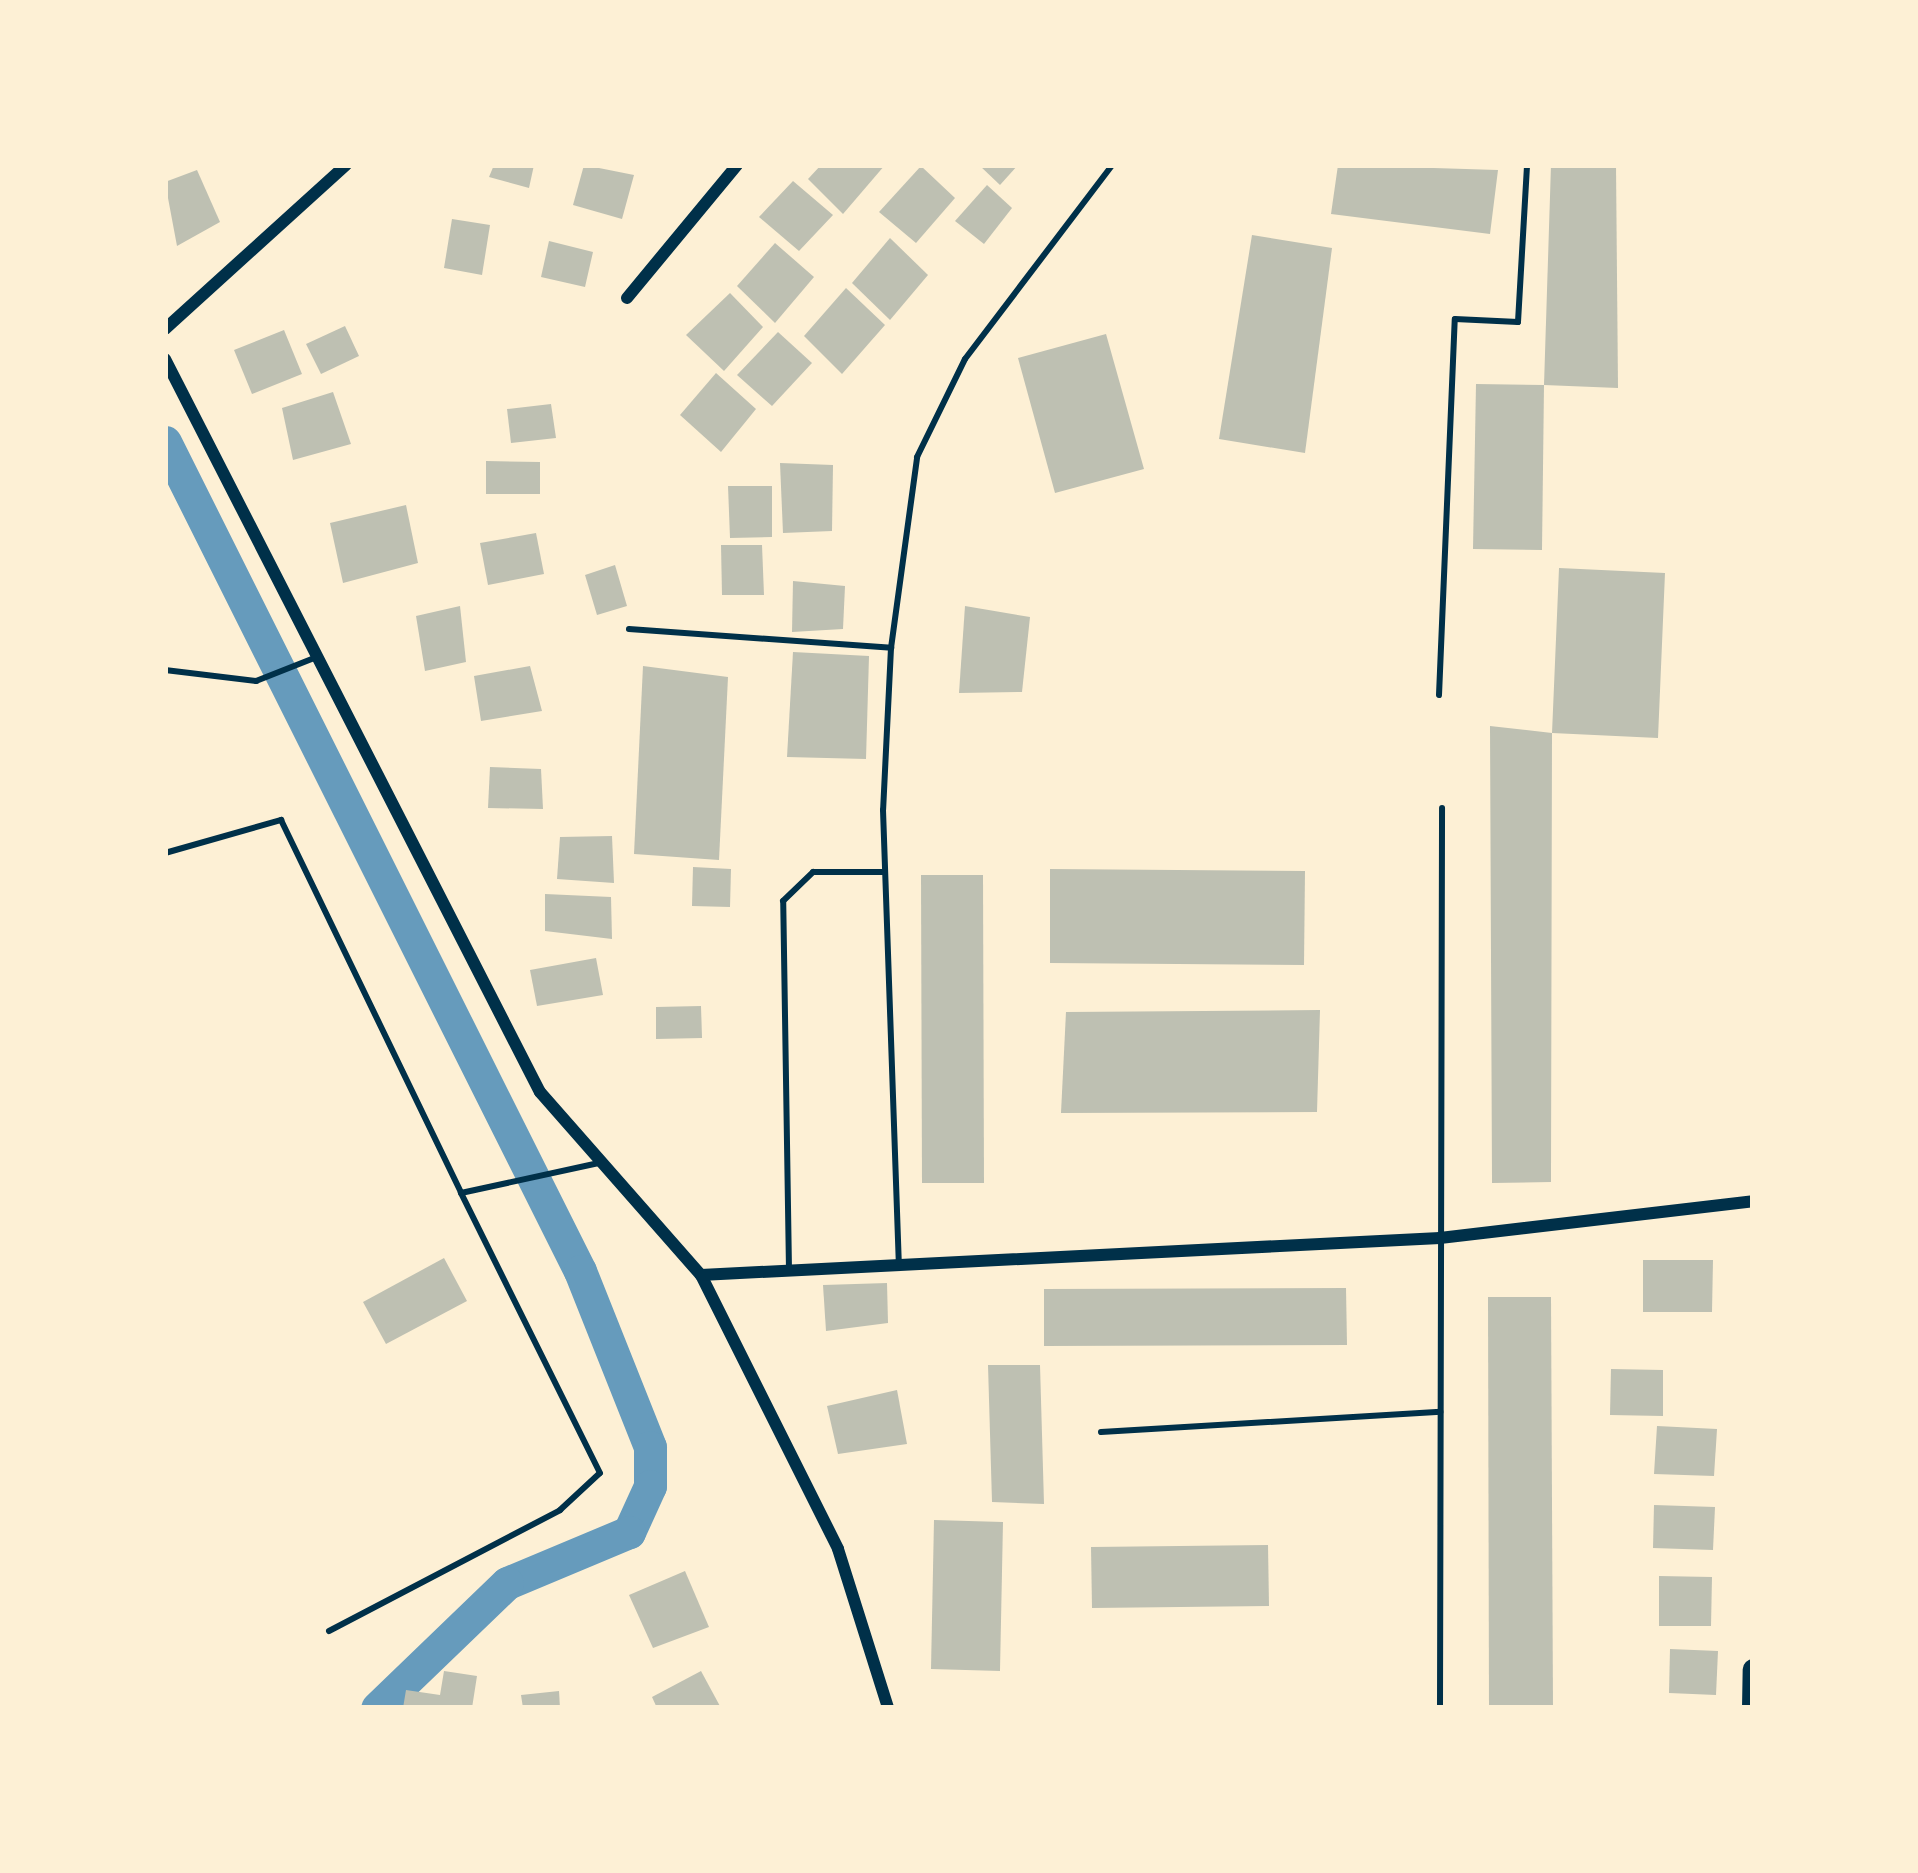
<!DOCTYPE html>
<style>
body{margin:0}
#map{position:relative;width:1918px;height:1873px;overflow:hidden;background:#fdf0d5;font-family:Raleway,sans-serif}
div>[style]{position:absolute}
.canal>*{height:33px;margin:-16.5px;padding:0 16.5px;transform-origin:16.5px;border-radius:16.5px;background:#669bbc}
.building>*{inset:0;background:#bec0b2}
.service>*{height:6px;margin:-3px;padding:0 3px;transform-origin:3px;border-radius:3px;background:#003049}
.minor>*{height:12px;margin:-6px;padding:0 6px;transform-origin:6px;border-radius:6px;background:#003049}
.primary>*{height:21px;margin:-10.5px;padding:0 10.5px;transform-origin:10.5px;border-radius:10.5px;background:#003049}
span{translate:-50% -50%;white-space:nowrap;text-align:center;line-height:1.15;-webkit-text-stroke:9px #fdf0d5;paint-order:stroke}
.frame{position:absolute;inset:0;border:168px solid #fdf0d5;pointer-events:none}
</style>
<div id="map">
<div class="canal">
<i style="left:165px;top:442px;width:927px;rotate:63.41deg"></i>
<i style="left:580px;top:1271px;width:189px;rotate:68.3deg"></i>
<i style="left:650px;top:1447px;width:39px;rotate:90deg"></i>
<i style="left:650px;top:1486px;width:51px;rotate:114.5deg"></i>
<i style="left:629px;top:1532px;width:132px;rotate:157.3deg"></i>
<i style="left:507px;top:1583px;width:180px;rotate:136.1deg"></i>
</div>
<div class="building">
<i style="clip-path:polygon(494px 165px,534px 165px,529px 188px,489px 177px)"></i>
<i style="clip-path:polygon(584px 165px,634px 175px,622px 219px,573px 205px)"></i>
<i style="clip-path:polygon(821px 165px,885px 165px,843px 214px,808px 179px)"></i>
<i style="clip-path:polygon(979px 165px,1018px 165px,1000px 185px)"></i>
<i style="clip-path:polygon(1338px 165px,1498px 170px,1490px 234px,1331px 214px)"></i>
<i style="clip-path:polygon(1551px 165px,1616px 165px,1618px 388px,1544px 385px)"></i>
<i style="clip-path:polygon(921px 166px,955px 198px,916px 243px,879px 212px)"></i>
<i style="clip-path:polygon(197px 170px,220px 222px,177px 246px,165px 182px)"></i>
<i style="clip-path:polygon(793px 181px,833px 215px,799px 251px,759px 217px)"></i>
<i style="clip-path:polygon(987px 185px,1012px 208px,984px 244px,955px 221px)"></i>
<i style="clip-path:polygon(452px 219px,490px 225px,482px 275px,444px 268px)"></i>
<i style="clip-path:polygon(1252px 235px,1332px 248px,1305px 453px,1219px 439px)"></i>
<i style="clip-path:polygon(890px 238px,928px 275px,890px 320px,852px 283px)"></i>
<i style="clip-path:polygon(549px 241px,593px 252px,585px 287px,541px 277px)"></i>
<i style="clip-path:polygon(775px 243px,814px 277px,775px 323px,737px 286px)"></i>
<i style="clip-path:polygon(846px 288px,885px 325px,842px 374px,804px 336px)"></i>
<i style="clip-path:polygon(730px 293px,763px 327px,724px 371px,686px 335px)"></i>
<i style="clip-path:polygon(345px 326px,359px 356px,321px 374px,306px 344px)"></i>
<i style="clip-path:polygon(284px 330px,302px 374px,252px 394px,234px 350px)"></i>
<i style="clip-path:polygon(778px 332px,812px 363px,772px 406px,737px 375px)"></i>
<i style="clip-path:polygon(1106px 334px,1144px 469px,1055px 493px,1018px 358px)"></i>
<i style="clip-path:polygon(716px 373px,756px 409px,721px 452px,680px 415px)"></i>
<i style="clip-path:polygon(1476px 384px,1544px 385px,1542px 550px,1473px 549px)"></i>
<i style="clip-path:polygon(333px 392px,351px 444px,293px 460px,282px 408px)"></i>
<i style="clip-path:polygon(551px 404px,556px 438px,511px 443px,507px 409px)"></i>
<i style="clip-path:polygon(486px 461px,540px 462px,540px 494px,486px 494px)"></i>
<i style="clip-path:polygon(780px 463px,833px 465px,832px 531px,783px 533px)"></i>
<i style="clip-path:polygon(728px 486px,772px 486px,772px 537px,730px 538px)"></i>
<i style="clip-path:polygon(406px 505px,418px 563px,343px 583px,330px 523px)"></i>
<i style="clip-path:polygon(536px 533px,544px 574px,488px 585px,480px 543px)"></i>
<i style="clip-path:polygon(721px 545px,762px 545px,764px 595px,722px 595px)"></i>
<i style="clip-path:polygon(615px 565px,627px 606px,597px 615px,585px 575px)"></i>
<i style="clip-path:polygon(1559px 568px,1665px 573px,1658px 738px,1552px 733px,1551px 1182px,1492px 1183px,1490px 726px,1552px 733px)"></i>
<i style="clip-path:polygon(793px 581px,845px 586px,843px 629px,792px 632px)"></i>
<i style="clip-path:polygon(460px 606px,466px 662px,425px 671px,416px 616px)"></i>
<i style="clip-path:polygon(965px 606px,1030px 617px,1022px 692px,959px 693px)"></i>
<i style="clip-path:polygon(793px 652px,869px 656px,866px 759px,787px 757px)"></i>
<i style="clip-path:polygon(530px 666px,542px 711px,481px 721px,474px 676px)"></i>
<i style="clip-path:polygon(643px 666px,728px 677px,719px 860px,634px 854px)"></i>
<i style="clip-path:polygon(490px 767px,541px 769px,543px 809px,488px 808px)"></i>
<i style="clip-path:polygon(612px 836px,614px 883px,557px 879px,560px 837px)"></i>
<i style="clip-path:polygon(693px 867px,731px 869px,730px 907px,692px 906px)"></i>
<i style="clip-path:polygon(1050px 869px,1305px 871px,1304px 965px,1050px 963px)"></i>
<i style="clip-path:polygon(921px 875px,983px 875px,984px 1183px,922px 1183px)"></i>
<i style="clip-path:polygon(545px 894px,611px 897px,612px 939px,545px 931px)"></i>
<i style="clip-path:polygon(596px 958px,603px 995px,537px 1006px,530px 970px)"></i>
<i style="clip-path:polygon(701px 1006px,702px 1038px,656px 1039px,656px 1007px)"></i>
<i style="clip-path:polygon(1320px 1010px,1317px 1112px,1061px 1113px,1066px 1012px)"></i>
<i style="clip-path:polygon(444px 1258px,467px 1301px,386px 1344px,363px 1302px)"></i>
<i style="clip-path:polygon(1643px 1260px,1713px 1260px,1712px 1312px,1643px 1312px)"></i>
<i style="clip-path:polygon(887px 1283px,888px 1323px,826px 1331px,823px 1285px)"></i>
<i style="clip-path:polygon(1346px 1288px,1347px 1345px,1044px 1346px,1044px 1289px)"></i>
<i style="clip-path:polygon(1488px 1297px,1551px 1297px,1553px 1708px,1489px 1708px)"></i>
<i style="clip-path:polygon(988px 1365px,1040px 1365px,1044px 1504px,992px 1502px)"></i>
<i style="clip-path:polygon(1611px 1369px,1663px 1370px,1663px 1416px,1610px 1415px)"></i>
<i style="clip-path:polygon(897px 1390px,907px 1444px,838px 1454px,827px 1406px)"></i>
<i style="clip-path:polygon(1657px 1426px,1717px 1429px,1714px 1476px,1654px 1474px)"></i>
<i style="clip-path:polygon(1654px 1505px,1715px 1507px,1713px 1550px,1653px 1548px)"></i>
<i style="clip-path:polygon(934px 1520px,1003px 1522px,1000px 1671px,931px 1669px)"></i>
<i style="clip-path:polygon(1268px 1545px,1269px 1606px,1092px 1608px,1091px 1547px)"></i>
<i style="clip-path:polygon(685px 1571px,709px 1627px,653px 1648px,629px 1595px)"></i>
<i style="clip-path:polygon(1659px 1576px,1712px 1577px,1711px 1626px,1659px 1626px)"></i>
<i style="clip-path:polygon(1670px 1649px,1718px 1651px,1716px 1695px,1669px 1693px)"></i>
<i style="clip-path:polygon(444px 1671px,477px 1676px,472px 1708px,403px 1708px,406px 1690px,440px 1695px)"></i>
<i style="clip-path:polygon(701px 1671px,721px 1708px,657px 1708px,652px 1697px)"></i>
<i style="clip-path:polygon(559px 1691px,560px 1708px,523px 1708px,521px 1695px)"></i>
</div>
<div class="service">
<i style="left:629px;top:629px;width:263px;rotate:4.1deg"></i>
<i style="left:891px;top:648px;width:193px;rotate:-82.2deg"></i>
<i style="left:917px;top:457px;width:109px;rotate:-63.9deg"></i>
<i style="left:965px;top:359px;width:243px;rotate:-52.8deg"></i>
<i style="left:891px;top:648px;width:162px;rotate:92.8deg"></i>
<i style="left:883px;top:810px;width:452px;rotate:88deg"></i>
<i style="left:165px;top:670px;width:92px;rotate:6.9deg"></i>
<i style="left:256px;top:681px;width:66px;rotate:-21.5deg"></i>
<i style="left:1439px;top:695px;width:376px;rotate:-87.6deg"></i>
<i style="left:1455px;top:319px;width:63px;rotate:2.7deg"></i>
<i style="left:1518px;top:322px;width:157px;rotate:-86.7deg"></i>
<i style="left:165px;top:853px;width:121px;rotate:-15.9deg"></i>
<i style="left:281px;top:820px;width:414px;rotate:64.2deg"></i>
<i style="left:461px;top:1193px;width:141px;rotate:-12.3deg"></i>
<i style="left:789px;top:1270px;width:369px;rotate:-90.9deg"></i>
<i style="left:783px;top:901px;width:42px;rotate:-44deg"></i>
<i style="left:813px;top:872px;width:72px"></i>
<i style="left:1101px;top:1432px;width:340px;rotate:-3.4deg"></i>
<i style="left:329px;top:1631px;width:261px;rotate:-27.6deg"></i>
<i style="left:560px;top:1510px;width:54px;rotate:-42.8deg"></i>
<i style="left:600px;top:1473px;width:313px;rotate:-116.4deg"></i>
<i style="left:1440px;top:1708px;width:900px;rotate:-89.87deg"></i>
</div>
<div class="minor">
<i style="left:627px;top:298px;width:173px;rotate:-50.4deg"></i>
<i style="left:165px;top:329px;width:244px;rotate:-42.2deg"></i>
<i style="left:165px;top:359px;width:823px;rotate:62.91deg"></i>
<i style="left:540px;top:1092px;width:244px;rotate:48.7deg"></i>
<i style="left:701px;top:1275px;width:306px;rotate:63.4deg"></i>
<i style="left:838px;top:1549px;width:167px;rotate:72.5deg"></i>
<i style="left:701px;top:1275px;width:740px;rotate:-2.87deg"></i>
<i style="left:1440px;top:1238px;width:315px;rotate:-6.7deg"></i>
</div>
<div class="primary">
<i style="left:1752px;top:1708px;width:39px;rotate:-89deg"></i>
</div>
<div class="frame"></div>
</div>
